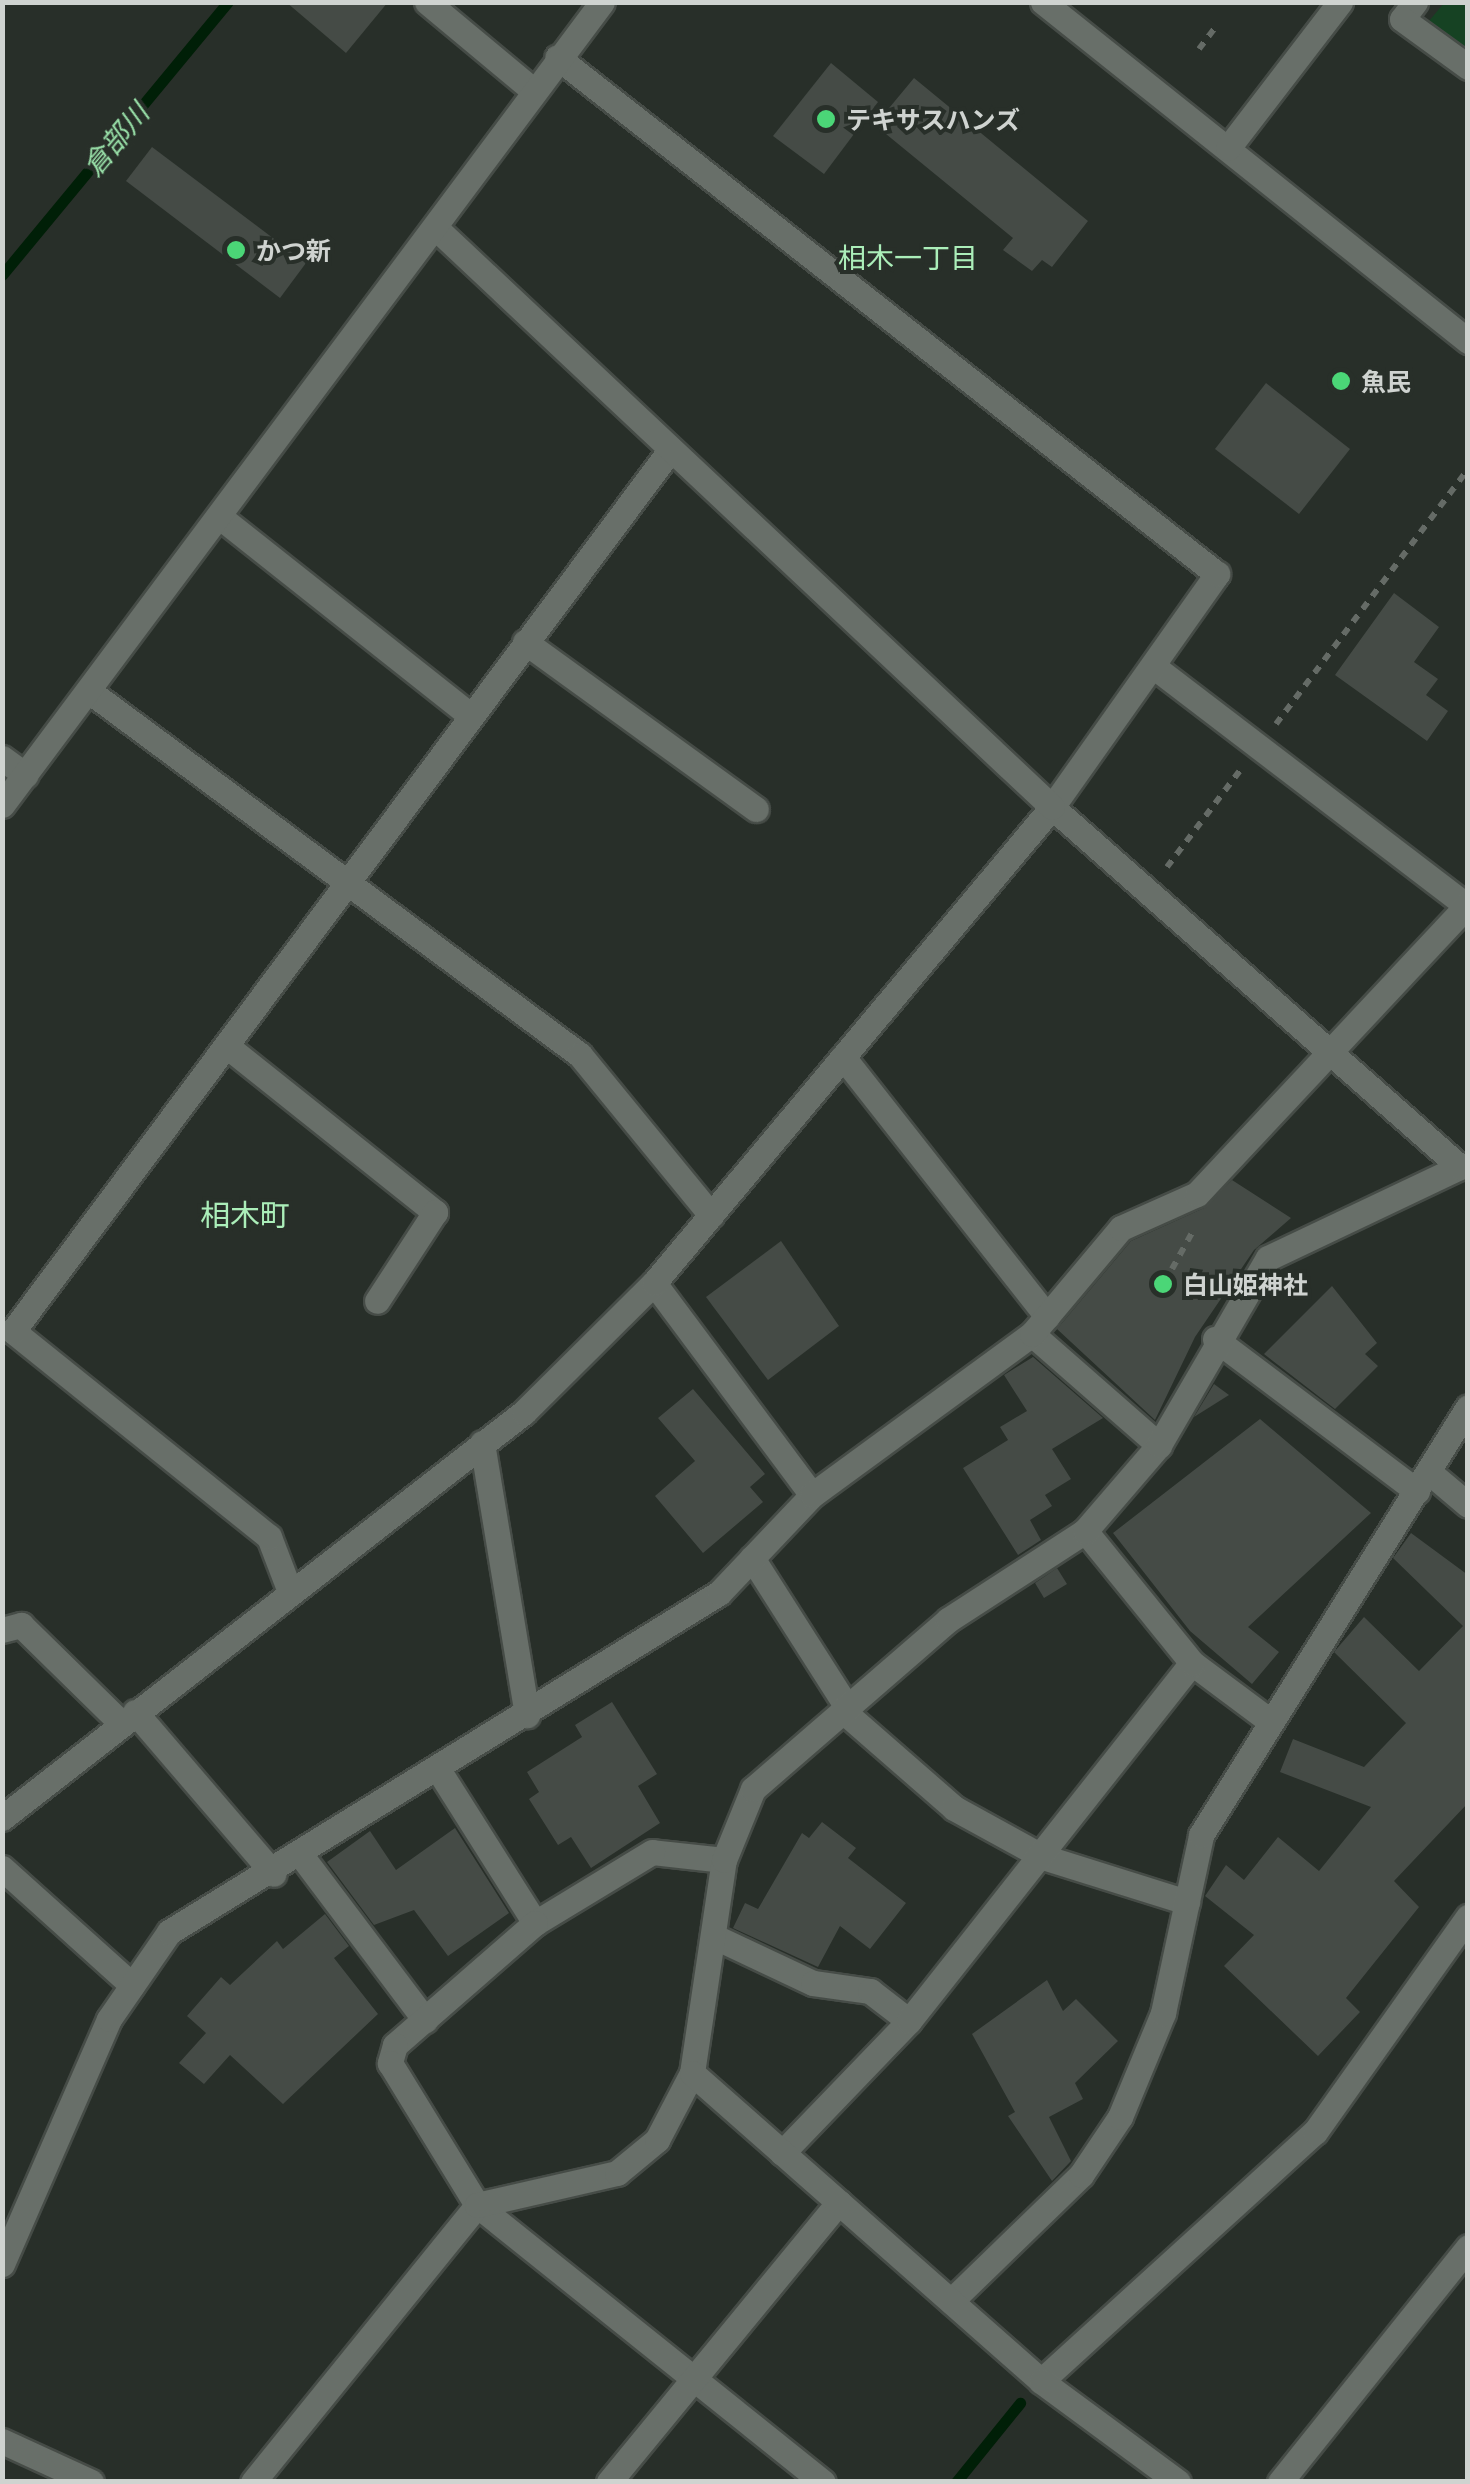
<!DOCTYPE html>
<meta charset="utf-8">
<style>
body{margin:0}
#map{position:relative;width:1470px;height:2484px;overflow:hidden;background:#282f29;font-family:Lato,"Noto Sans JP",sans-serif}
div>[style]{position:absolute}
.green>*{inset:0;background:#164223}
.stream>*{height:11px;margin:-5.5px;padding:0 5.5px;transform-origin:5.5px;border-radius:5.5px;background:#001f07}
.building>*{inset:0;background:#454b46}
.path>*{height:6px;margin-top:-3px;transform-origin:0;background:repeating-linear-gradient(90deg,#656b66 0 8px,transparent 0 16px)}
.roads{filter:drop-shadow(2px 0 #464c47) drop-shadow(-2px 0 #464c47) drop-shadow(0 2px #464c47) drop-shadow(0 -2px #464c47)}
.minor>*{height:25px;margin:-12.5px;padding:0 12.5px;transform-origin:12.5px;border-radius:12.5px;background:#686f69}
.tertiary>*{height:25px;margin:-12.5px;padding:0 12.5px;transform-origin:12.5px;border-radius:12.5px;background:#686f69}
.dots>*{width:28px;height:28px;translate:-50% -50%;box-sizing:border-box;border:5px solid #282f29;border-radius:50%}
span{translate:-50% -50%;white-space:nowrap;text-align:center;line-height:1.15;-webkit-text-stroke:8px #282f29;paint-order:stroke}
.poi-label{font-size:25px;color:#cfd3d0;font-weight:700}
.left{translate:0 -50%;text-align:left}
.water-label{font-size:28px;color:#99e1a9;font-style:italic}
.neighbourhood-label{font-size:28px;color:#abeeb9}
.quarter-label{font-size:30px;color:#abeeb9}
.frame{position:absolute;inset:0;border:5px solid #cfd3d0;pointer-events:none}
</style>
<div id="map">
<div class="green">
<i style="clip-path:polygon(1444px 3px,1467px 3px,1467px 50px,1429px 21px)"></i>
</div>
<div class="stream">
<i style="left:2px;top:275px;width:354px;rotate:-50.4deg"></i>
<i style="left:956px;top:2482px;width:102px;rotate:-51deg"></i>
</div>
<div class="building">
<i style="clip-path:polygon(286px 2px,388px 2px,346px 53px)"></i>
<i style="clip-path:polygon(831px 63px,878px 102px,824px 174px,773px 136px)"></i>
<i style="clip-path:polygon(914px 78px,1088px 221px,1052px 267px,1042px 260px,1032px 271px,1003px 250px,1013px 238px,875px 125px)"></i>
<i style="clip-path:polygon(152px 147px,306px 263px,280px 298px,126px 181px)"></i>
<i style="clip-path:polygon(1266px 383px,1350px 449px,1299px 514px,1215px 449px)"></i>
<i style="clip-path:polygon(1394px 593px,1439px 627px,1414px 662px,1438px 679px,1426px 695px,1448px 711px,1427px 741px,1335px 675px)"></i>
<i style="clip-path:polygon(1232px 1180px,1291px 1218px,1254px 1250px,1195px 1337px,1155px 1420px,1057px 1329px,1131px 1241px,1204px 1208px)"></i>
<i style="clip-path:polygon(781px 1241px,839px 1326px,768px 1380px,706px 1297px)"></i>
<i style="clip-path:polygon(1332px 1286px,1377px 1343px,1365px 1354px,1378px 1366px,1335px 1409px,1264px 1354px)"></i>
<i style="clip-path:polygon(1033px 1357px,1103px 1418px,1052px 1449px,1071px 1479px,1045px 1495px,1052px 1506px,1030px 1520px,1041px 1540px,1018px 1555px,963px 1468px,1008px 1440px,1000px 1427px,1027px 1411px,1004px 1375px)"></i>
<i style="clip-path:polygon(1214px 1384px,1229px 1395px,1194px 1417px)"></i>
<i style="clip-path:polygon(693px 1389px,765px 1474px,750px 1487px,763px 1502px,703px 1553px,655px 1496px,695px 1461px,658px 1418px)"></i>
<i style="clip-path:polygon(1260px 1419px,1371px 1513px,1248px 1627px,1279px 1652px,1252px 1684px,1190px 1631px,1113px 1533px)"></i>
<i style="clip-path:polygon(1411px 1533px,1468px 1575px,1468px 1803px,1394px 1881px,1419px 1907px,1346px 1998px,1360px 2012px,1318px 2056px,1224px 1966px,1254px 1935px,1205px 1896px,1226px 1865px,1244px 1880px,1278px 1837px,1319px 1871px,1371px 1807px,1280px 1772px,1293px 1739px,1364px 1767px,1406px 1723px,1334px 1652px,1364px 1617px,1419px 1671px,1463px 1626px,1393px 1558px)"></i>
<i style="clip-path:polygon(1057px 1568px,1067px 1584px,1044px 1598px,1035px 1583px)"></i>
<i style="clip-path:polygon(612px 1702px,657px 1774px,638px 1786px,660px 1823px,591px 1868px,571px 1837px,558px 1845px,529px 1799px,539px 1792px,527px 1772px,582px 1737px,575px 1725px)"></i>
<i style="clip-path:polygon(822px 1822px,856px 1848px,848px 1858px,906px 1903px,870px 1949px,840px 1926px,818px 1967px,733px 1928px,745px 1903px,758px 1909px,802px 1833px,809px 1838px)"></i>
<i style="clip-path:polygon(455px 1828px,509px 1913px,448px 1956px,414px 1910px,374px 1925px,327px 1862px,370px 1831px,396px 1870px)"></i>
<i style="clip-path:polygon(325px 1914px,349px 1946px,334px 1958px,378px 2014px,283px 2104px,230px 2055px,204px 2084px,179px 2063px,206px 2033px,187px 2016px,221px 1977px,230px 1985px,277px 1941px,283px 1949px)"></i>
<i style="clip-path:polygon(1047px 1980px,1063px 2011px,1076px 1999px,1118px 2041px,1075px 2083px,1083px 2099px,1049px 2117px,1071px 2161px,1052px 2181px,1008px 2116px,1015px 2112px,972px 2034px)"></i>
</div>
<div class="path">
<i style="left:1199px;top:49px;width:31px;rotate:-53deg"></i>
<i style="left:1276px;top:724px;width:319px;rotate:-53deg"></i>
<i style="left:1167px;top:867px;width:123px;rotate:-52.9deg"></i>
<i style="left:1172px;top:1269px;width:43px;rotate:-61.1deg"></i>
</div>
<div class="roads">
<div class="minor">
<i style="left:427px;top:2px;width:139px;rotate:39.8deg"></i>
<i style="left:1415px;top:2px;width:21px;rotate:127deg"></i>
<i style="left:1402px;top:19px;width:82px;rotate:36deg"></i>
<i style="left:220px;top:517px;width:319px;rotate:38.4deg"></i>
<i style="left:525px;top:642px;width:285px;rotate:35.9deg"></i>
<i style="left:1153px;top:666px;width:394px;rotate:37.4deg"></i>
<i style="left:89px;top:691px;width:611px;rotate:36.55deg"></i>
<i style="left:580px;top:1055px;width:207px;rotate:50.7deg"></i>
<i style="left:2px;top:758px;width:29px;rotate:36deg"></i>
<i style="left:228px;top:1047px;width:265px;rotate:38.6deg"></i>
<i style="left:435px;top:1212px;width:106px;rotate:123.1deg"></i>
<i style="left:843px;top:1057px;width:330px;rotate:51.8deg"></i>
<i style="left:654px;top:1283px;width:264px;rotate:53.3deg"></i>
<i style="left:1032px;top:1334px;width:169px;rotate:41.2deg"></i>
<i style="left:1215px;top:1339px;width:253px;rotate:37deg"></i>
<i style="left:482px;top:1443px;width:276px;rotate:80.6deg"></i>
<i style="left:1429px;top:1472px;width:51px;rotate:40.2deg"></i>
<i style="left:752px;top:1558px;width:177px;rotate:57.5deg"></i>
<i style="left:289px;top:1589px;width:56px;rotate:-111deg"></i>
<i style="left:269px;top:1537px;width:329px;rotate:-141.2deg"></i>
<i style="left:13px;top:1331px;width:1100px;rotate:-53.28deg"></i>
<i style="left:2px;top:1630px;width:20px;rotate:-15deg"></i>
<i style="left:21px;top:1625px;width:140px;rotate:44.4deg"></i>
<i style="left:1192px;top:1663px;width:94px;rotate:36.7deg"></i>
<i style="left:843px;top:1711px;width:147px;rotate:41.1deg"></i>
<i style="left:954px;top:1808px;width:102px;rotate:28.8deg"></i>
<i style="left:1043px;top:1857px;width:151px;rotate:17.4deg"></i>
<i style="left:135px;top:1712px;width:213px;rotate:49.4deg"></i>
<i style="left:439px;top:1771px;width:180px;rotate:57.7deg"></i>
<i style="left:2px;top:1818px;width:661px;rotate:-37.87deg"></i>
<i style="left:524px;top:1412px;width:183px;rotate:-44.8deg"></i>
<i style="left:654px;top:1283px;width:620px;rotate:-50.1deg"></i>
<i style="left:1052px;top:807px;width:286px;rotate:-54.7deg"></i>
<i style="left:1217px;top:574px;width:838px;rotate:-141.93deg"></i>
<i style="left:303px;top:1858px;width:203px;rotate:53deg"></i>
<i style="left:724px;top:1860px;width:72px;rotate:-173.7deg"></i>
<i style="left:652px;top:1852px;width:137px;rotate:148.7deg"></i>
<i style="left:535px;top:1923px;width:186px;rotate:138.9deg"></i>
<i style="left:395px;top:2045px;width:19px;rotate:106deg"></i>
<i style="left:390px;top:2063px;width:167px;rotate:58.5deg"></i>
<i style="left:477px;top:2205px;width:443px;rotate:38.7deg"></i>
<i style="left:2px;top:1868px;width:175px;rotate:42deg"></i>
<i style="left:713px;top:1936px;width:110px;rotate:25.2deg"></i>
<i style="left:813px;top:1983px;width:58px;rotate:8deg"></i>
<i style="left:870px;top:1991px;width:49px;rotate:37.6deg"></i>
<i style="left:782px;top:2153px;width:183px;rotate:-46.1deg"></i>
<i style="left:909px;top:2021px;width:456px;rotate:-51.7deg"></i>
<i style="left:1192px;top:1663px;width:170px;rotate:-129deg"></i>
<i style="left:2px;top:2264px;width:267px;rotate:-66.4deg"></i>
<i style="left:109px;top:2019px;width:106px;rotate:-55.4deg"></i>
<i style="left:169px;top:1932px;width:646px;rotate:-31.65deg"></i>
<i style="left:719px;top:1593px;width:135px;rotate:-46.5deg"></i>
<i style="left:812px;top:1495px;width:273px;rotate:-36.2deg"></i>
<i style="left:1032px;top:1334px;width:138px;rotate:-50deg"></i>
<i style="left:1121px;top:1228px;width:83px;rotate:-24.1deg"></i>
<i style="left:1197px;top:1194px;width:397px;rotate:-46.9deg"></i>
<i style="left:951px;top:2301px;width:181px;rotate:-44.1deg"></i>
<i style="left:1081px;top:2175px;width:70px;rotate:-56.1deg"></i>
<i style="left:1120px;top:2117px;width:113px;rotate:-67.5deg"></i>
<i style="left:1163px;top:2013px;width:182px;rotate:-77.9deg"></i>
<i style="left:1201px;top:1835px;width:504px;rotate:-58.04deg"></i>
<i style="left:1041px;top:2381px;width:370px;rotate:-42.3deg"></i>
<i style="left:1315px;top:2132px;width:264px;rotate:-54.6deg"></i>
<i style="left:253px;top:2482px;width:356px;rotate:-51deg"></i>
<i style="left:477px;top:2205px;width:144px;rotate:-12.9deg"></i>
<i style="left:617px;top:2173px;width:52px;rotate:-39.5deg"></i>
<i style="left:657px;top:2140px;width:76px;rotate:-62.4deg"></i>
<i style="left:692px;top:2073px;width:215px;rotate:-81.5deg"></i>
<i style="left:724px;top:1860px;width:77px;rotate:-67.8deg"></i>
<i style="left:753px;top:1789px;width:258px;rotate:-40.9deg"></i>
<i style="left:948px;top:1620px;width:163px;rotate:-33deg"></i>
<i style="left:1085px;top:1531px;width:113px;rotate:-49.3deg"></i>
<i style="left:1159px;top:1445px;width:216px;rotate:-59.8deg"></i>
<i style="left:1268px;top:1258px;width:212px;rotate:-25.4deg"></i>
<i style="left:1460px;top:1167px;width:544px;rotate:-138.58deg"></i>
<i style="left:1052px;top:807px;width:844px;rotate:-136.78deg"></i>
<i style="left:609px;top:2482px;width:362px;rotate:-50.6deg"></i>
</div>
<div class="tertiary">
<i style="left:1043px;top:2px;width:544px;rotate:38.58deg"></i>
<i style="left:1228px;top:148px;width:184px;rotate:-52.5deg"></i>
<i style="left:2px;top:805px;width:1002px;rotate:-53.23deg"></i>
<i style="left:692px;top:2073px;width:465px;rotate:41.4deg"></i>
<i style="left:1041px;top:2381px;width:170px;rotate:36.4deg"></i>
<i style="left:2px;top:2441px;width:98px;rotate:24.7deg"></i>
<i style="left:1280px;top:2482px;width:301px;rotate:-51.3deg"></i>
</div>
</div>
<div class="dots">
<i style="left:826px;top:119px;background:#4bd677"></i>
<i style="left:236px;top:250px;background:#4bd677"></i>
<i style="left:1341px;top:381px;background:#4bd677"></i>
<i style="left:1163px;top:1284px;background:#4bd677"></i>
</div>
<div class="poi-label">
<span class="left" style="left:846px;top:119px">テキサスハンズ</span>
<span class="left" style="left:256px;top:250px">かつ新</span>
<span class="left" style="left:1361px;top:381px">魚民</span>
<span class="left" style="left:1183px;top:1284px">白山姫神社</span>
</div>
<div class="water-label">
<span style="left:115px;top:139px;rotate:-50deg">倉部川</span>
</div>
<div class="neighbourhood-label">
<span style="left:908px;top:257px">相木一丁目</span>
</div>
<div class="quarter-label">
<span style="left:245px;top:1214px">相木町</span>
</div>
<div class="frame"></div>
</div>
